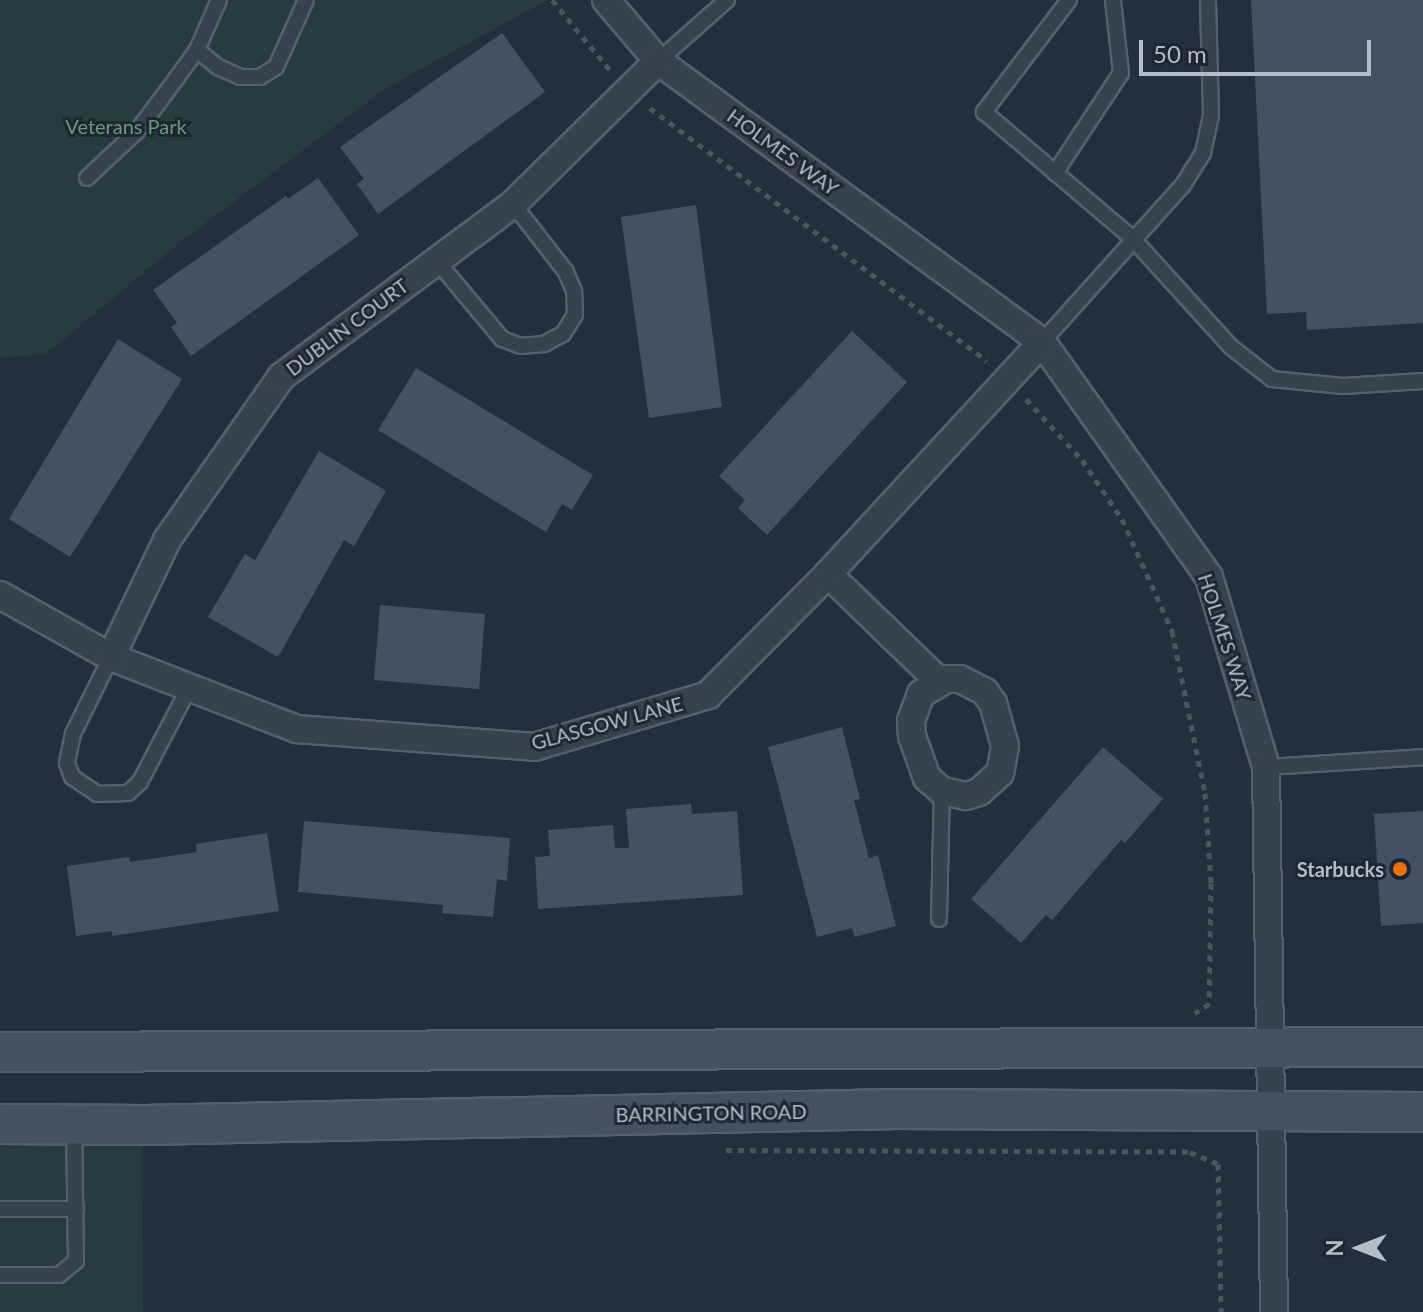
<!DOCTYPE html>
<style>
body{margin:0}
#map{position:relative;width:1423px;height:1312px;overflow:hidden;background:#242f3e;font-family:Lato,sans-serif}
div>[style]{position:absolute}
.green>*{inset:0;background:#263c3f}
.building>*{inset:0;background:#455162}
.path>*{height:5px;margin-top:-2.5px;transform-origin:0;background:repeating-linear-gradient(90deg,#44595c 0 6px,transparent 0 12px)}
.roads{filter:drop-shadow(2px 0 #565f6c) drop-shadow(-2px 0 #565f6c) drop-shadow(0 2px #565f6c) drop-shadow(0 -2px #565f6c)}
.lane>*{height:14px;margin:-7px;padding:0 7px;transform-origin:7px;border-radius:7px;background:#38414e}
.street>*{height:26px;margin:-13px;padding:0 13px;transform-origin:13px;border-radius:13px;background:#38414e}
.secondary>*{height:38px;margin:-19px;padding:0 19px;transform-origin:19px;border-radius:19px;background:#465061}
.dots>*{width:22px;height:22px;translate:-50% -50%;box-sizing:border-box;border:4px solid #1d2633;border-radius:50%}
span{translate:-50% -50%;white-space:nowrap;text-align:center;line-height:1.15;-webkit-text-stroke:6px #1d2633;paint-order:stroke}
.park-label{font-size:20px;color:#6b9a76}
.street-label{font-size:20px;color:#b4bcc9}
.poi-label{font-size:20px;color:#b4bcc9;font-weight:700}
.right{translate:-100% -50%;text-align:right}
.north{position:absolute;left:1319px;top:1208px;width:80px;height:80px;-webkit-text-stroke:6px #1d2633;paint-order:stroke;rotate:270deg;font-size:22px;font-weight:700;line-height:32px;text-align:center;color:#b4bcc9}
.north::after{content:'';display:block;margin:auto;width:28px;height:36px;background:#b4bcc9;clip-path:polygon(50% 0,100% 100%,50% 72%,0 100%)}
.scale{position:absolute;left:1139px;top:40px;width:232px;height:36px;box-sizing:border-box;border:4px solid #b4bcc9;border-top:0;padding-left:10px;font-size:24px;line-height:28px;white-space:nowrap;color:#b4bcc9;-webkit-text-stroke:6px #1d2633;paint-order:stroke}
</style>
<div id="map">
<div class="green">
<i style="clip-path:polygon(0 0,547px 0,385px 89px,178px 244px,46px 354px,0 358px)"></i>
<i style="clip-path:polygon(0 1131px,142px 1131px,143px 1312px,0 1312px)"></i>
</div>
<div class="building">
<i style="clip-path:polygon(1251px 0,1423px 0,1423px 323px,1307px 330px,1306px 312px,1267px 314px)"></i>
<i style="clip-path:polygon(502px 33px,545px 92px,378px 214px,357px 184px,364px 179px,340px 147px)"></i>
<i style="clip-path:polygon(318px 178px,359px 235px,191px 356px,171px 327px,177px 323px,153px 290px,286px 196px,288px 199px)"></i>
<i style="clip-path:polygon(696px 205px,722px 407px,649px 418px,621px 217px)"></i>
<i style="clip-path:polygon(852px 331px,907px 382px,767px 535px,738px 508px,745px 500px,719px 476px)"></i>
<i style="clip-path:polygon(118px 339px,182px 379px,70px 557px,9px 519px)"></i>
<i style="clip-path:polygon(416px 368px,593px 475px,572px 510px,562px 504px,546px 532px,378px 430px)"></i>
<i style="clip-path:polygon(319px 451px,386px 491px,354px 546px,344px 540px,278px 657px,208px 617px,245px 554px,255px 560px)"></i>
<i style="clip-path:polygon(380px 605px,485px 614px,479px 689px,374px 680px)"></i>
<i style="clip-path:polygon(842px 727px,860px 799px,854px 800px,869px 858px,878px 855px,896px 926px,855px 937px,852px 928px,817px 937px,768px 747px)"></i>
<i style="clip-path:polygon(1103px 747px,1163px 799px,1125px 843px,1121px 840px,1052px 920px,1046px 915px,1021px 943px,971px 899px)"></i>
<i style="clip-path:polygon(691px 804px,692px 814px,737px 811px,743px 895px,538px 909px,535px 857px,550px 856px,548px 830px,613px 825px,615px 848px,629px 848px,626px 809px)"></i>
<i style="clip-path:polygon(1423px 811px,1423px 923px,1381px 926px,1374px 814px)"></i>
<i style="clip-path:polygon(304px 821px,510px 838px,507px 881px,497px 879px,493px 917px,442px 913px,443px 905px,298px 892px)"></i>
<i style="clip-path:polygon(267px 833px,279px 911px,112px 936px,112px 931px,76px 936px,67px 866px,129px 857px,130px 862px,197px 852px,196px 844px)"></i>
</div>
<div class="path">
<i style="left:552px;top:0;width:92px;rotate:50.3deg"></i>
<i style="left:650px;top:108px;width:421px;rotate:36.9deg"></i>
<i style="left:1026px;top:399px;width:83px;rotate:47.4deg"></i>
<i style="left:1082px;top:460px;width:71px;rotate:55.9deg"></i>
<i style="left:1122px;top:519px;width:123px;rotate:65.9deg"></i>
<i style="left:1172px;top:631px;width:165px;rotate:78.5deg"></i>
<i style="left:1205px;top:793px;width:90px;rotate:86.2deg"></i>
<i style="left:1211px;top:883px;width:121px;rotate:90.9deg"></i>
<i style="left:1209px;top:1004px;width:17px;rotate:147deg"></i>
<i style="left:726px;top:1150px;width:464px;rotate:0.2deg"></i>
<i style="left:1190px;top:1152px;width:30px;rotate:23deg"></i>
<i style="left:1218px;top:1164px;width:148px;rotate:88.8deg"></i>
</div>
<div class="roads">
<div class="lane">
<i style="left:1069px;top:0;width:141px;rotate:127.2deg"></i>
<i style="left:984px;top:112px;width:196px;rotate:40.4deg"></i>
<i style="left:1133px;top:239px;width:146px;rotate:47.8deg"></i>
<i style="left:1231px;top:347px;width:52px;rotate:38deg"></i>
<i style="left:1272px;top:379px;width:71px;rotate:5.6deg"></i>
<i style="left:1343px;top:386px;width:80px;rotate:-3.6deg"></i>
<i style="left:197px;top:50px;width:27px;rotate:39deg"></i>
<i style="left:218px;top:67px;width:24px;rotate:24deg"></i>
<i style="left:240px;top:77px;width:20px"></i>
<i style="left:260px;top:77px;width:19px;rotate:-32deg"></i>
<i style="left:276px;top:67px;width:73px;rotate:-65.9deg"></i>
<i style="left:658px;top:61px;width:92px;rotate:-41.5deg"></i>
<i style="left:1055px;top:173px;width:120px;rotate:-56.6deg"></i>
<i style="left:1121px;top:73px;width:73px;rotate:-96.3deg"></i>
<i style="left:87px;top:178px;width:69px;rotate:-43.2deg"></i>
<i style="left:137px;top:131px;width:46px;rotate:-52.9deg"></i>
<i style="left:165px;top:94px;width:54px;rotate:-54deg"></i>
<i style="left:197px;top:50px;width:55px;rotate:-66.3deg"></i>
<i style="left:436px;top:260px;width:103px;rotate:50.1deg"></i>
<i style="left:502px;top:339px;width:20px;rotate:20deg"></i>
<i style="left:521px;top:346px;width:23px;rotate:-5deg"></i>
<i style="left:544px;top:344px;width:21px;rotate:-28deg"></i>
<i style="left:563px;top:334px;width:22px;rotate:-58deg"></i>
<i style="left:575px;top:315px;width:24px;rotate:-92deg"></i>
<i style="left:574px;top:291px;width:21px;rotate:-113deg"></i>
<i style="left:566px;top:272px;width:86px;rotate:-127.9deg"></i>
<i style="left:1042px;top:342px;width:211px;rotate:-48.1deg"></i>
<i style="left:1183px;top:185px;width:38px;rotate:-58deg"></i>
<i style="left:1203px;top:153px;width:38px;rotate:-78deg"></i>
<i style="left:1211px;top:116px;width:116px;rotate:-91.5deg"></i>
<i style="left:111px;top:657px;width:86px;rotate:116.3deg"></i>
<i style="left:73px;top:734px;width:30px;rotate:102deg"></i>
<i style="left:67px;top:763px;width:15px;rotate:70deg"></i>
<i style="left:72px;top:777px;width:30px;rotate:34deg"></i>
<i style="left:97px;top:794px;width:31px;rotate:-2deg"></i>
<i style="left:128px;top:793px;width:16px;rotate:-43deg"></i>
<i style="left:140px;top:782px;width:106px;rotate:-62.5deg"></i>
<i style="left:1266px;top:767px;width:157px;rotate:-3.6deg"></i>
<i style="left:939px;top:919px;width:128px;rotate:-88.7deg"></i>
<i style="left:0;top:1209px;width:76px"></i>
<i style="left:0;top:1275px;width:59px"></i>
<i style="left:59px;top:1275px;width:22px;rotate:-39deg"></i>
<i style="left:76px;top:1261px;width:135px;rotate:-90.8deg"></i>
</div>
<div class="street">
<i style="left:606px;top:0;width:80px;rotate:49.6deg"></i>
<i style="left:658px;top:61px;width:476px;rotate:36.2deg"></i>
<i style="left:1042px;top:342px;width:288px;rotate:54.6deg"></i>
<i style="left:1209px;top:577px;width:198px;rotate:73.3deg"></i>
<i style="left:1266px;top:767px;width:545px;rotate:89.16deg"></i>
<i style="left:828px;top:574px;width:156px;rotate:44deg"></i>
<i style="left:0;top:595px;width:127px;rotate:29.2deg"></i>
<i style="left:111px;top:657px;width:199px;rotate:21.2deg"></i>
<i style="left:297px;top:729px;width:238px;rotate:4.3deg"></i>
<i style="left:534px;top:747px;width:182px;rotate:-16.6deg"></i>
<i style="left:708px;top:695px;width:170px;rotate:-45.2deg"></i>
<i style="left:828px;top:574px;width:316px;rotate:-47.3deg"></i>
<i style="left:111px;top:657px;width:130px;rotate:-64.4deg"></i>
<i style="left:167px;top:540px;width:199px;rotate:-55deg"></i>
<i style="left:281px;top:377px;width:289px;rotate:-36.7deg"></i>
<i style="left:513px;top:204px;width:204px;rotate:-44.6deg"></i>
<i style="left:946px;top:679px;width:14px"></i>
<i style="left:960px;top:679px;width:28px;rotate:27deg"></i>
<i style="left:985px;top:692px;width:14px;rotate:54deg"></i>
<i style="left:993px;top:703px;width:45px;rotate:74.4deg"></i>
<i style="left:1005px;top:746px;width:27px;rotate:100deg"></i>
<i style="left:1000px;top:773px;width:28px;rotate:138deg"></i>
<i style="left:979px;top:792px;width:14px;rotate:163deg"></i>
<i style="left:966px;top:796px;width:25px;rotate:-168deg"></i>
<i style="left:942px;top:791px;width:20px;rotate:-139deg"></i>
<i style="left:927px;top:778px;width:45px;rotate:-109.7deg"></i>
<i style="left:912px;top:736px;width:15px;rotate:-94deg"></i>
<i style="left:911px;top:721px;width:29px;rotate:-70deg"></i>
<i style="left:921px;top:694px;width:29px;rotate:-31deg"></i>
</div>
<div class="secondary">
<i style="left:0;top:1052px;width:1423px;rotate:-0.2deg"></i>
<i style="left:0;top:1124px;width:145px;rotate:0.4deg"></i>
<i style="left:145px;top:1125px;width:751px;rotate:-1.22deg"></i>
<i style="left:896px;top:1109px;width:527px;rotate:0.33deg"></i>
</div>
</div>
<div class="dots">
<i style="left:1400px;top:869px;background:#e8710a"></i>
</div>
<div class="park-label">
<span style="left:126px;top:126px">Veterans Park</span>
</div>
<div class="street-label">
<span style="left:783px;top:152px;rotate:36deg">HOLMES WAY</span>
<span style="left:347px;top:327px;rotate:-37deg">DUBLIN COURT</span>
<span style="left:1225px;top:637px;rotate:72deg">HOLMES WAY</span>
<span style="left:607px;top:723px;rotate:-15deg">GLASGOW LANE</span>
<span style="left:711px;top:1113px;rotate:-1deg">BARRINGTON ROAD</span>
</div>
<div class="poi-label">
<span class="right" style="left:1384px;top:869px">Starbucks</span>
</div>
<div class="north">N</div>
<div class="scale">50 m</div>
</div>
